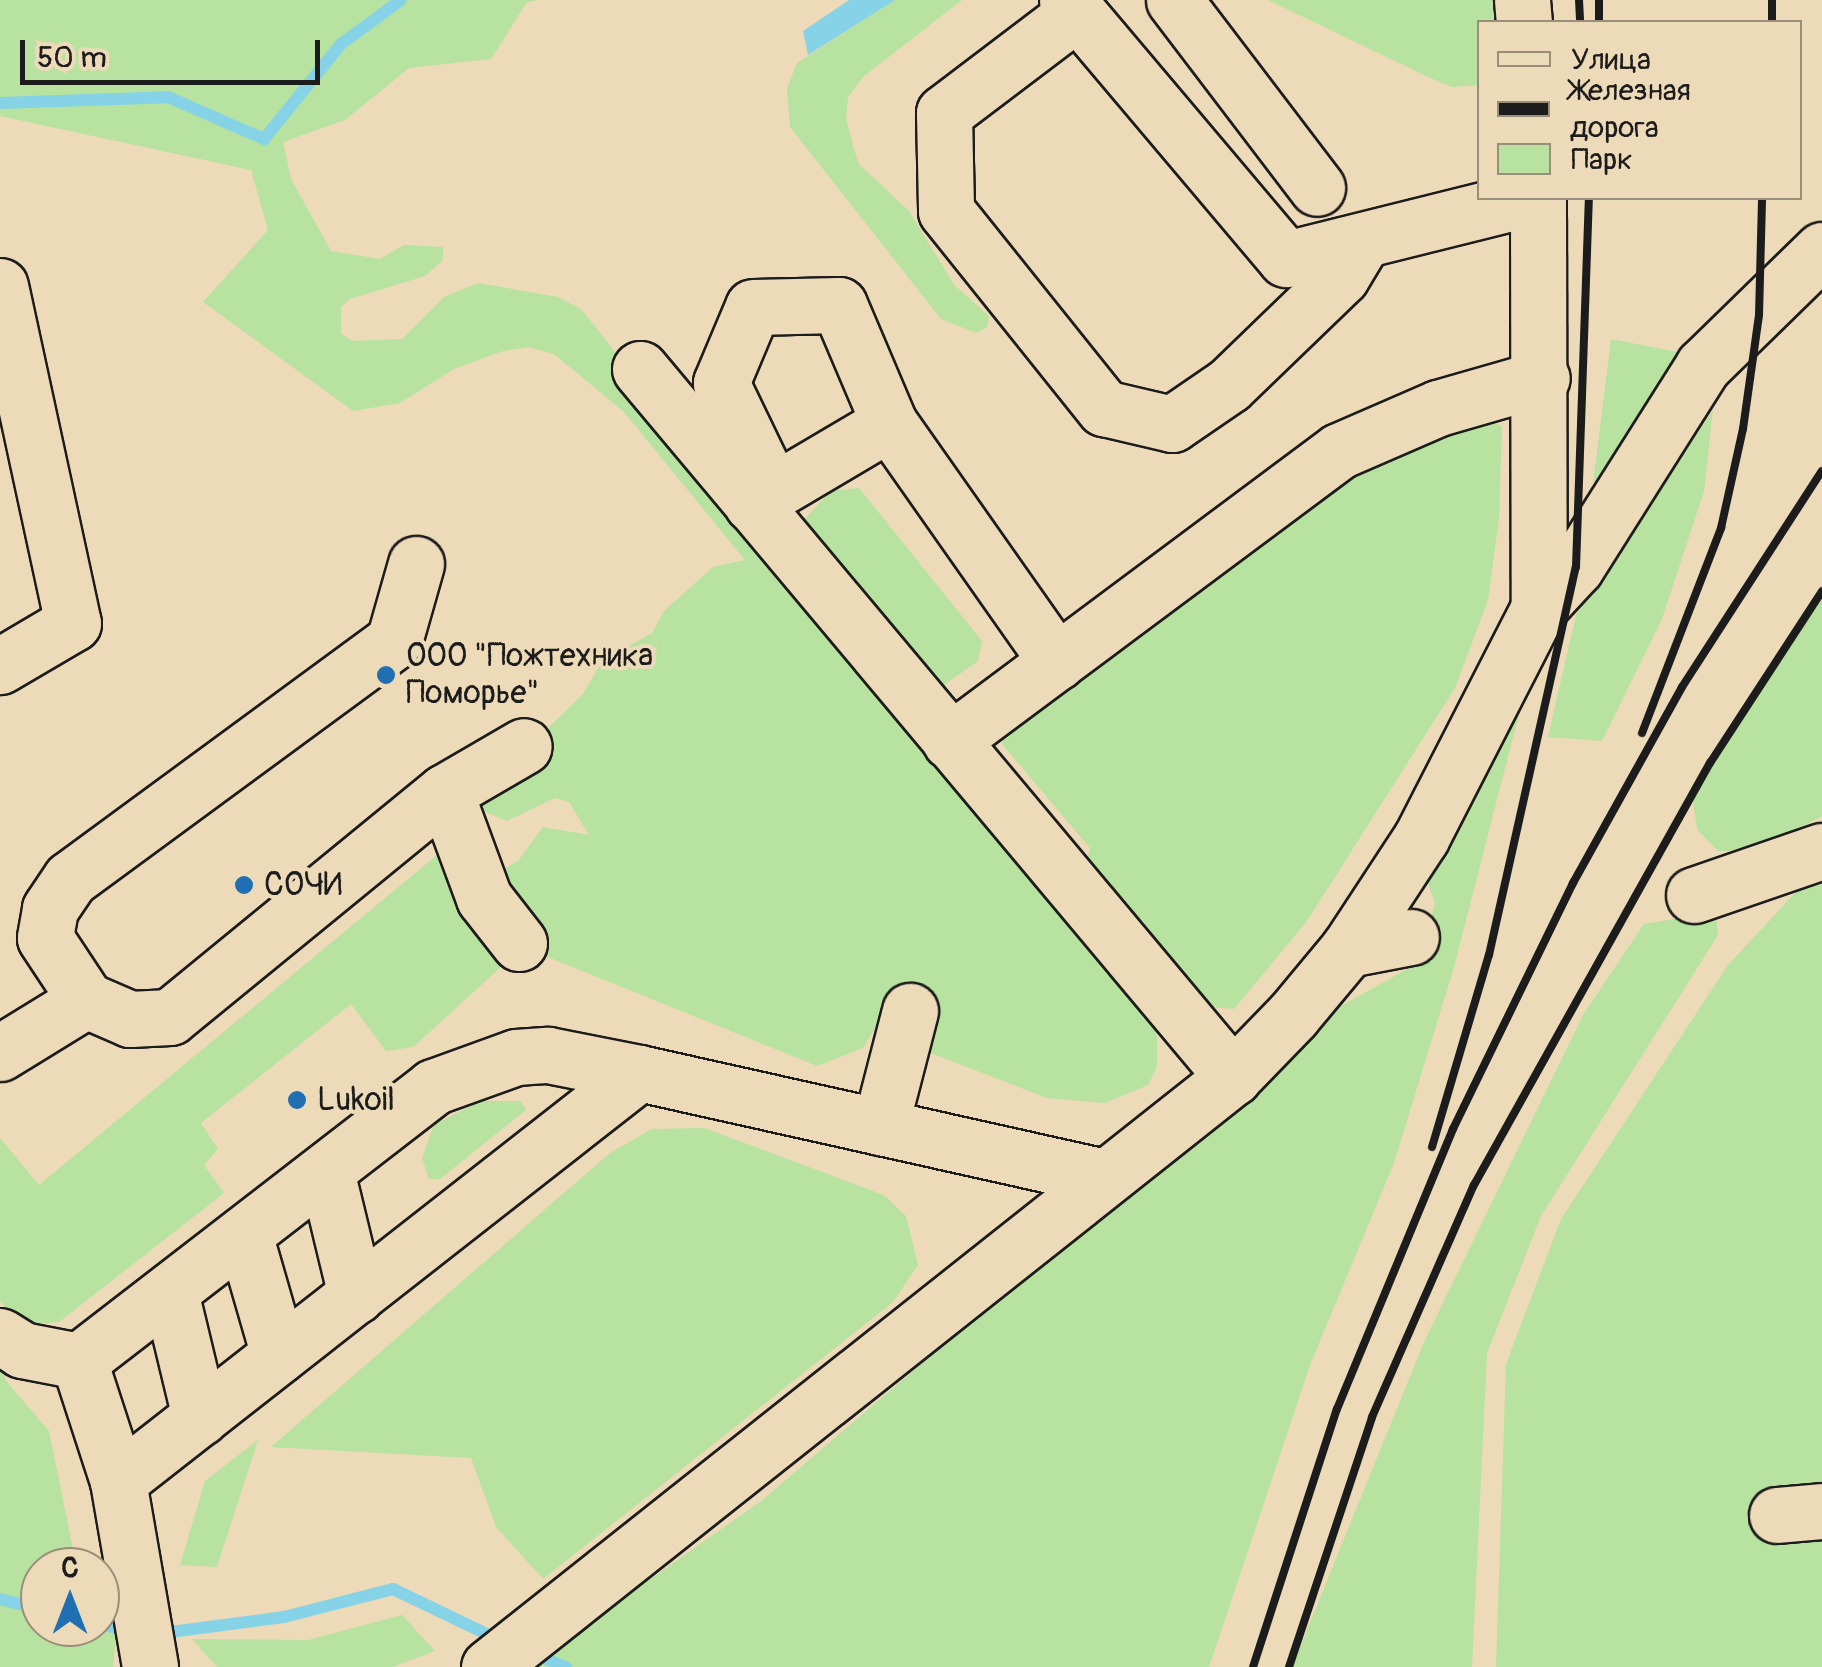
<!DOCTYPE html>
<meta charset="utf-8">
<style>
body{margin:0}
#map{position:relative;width:1822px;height:1667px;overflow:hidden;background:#eddab8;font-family:Pangolin,sans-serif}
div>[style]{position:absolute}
.green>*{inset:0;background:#b7e29f}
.water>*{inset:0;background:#86d2e6}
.stream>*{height:12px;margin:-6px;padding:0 6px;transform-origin:6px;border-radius:6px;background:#86d2e6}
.roads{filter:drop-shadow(2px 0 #1c1c1c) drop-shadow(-2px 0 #1c1c1c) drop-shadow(0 2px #1c1c1c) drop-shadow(0 -2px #1c1c1c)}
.minor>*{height:55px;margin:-27.5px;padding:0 27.5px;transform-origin:27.5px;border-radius:27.5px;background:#eddab8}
.rail>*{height:8px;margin:-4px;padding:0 4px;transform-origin:4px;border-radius:4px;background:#1c1c1c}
.dots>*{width:28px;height:28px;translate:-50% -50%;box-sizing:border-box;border:5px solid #eddab8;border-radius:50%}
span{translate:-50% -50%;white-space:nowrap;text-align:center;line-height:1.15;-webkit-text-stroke:8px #eddab8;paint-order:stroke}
.poi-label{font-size:32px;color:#1c1c1c}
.left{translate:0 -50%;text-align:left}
.legend{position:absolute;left:1477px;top:20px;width:325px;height:180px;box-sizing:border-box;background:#eddab8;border:2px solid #998e7a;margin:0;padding:12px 18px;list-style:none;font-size:30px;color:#1c1c1c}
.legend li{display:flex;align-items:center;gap:20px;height:50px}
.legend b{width:50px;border:2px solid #998e7a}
.north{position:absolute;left:20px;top:1547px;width:100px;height:100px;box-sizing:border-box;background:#eddab8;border:2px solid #998e7a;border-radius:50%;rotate:0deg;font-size:28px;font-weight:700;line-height:40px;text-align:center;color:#1c1c1c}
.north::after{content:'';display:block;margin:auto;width:35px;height:45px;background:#1f6fb2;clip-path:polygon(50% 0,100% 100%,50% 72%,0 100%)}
.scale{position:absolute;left:20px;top:40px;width:300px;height:45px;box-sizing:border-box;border:5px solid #1c1c1c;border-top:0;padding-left:12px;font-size:30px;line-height:35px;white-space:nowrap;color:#1c1c1c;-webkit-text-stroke:8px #eddab8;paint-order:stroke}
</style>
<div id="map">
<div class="green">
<i style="clip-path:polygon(0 0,540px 0,527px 2px,491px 59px,409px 68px,345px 120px,283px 142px,291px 179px,331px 251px,380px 259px,404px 245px,443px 247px,443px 260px,425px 276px,350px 299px,341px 307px,341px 333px,352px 341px,402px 339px,444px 297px,478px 283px,558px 297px,581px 309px,1157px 1029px,1157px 1067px,1148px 1085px,1105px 1103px,1047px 1098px,920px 1049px,896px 993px,863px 1048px,817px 1066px,523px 947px,413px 1047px,386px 1051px,351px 1004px,201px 1123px,218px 1149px,204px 1165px,224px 1193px,59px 1322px,29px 1325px,0 1302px,0 1138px,39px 1185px,437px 855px,495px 874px,518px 861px,543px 827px,589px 835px,569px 802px,555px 798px,507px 821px,469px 805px,582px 695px,603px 660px,652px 633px,664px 611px,713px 567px,745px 560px,624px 412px,554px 354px,528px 347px,503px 351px,454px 369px,400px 403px,353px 411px,203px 302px,268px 230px,251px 170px,0 116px)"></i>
<i style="clip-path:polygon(895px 0,962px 0,863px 77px,848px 97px,846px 119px,858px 163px,909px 211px,954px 285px,989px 316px,987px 327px,976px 333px,941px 319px,790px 127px,787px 88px,797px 63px)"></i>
<i style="clip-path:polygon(1268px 0,1492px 0,1494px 22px,1480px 22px,1479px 85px,1452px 87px,1428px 77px)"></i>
<i style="clip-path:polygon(1611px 339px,1687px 354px,1593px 483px)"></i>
<i style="clip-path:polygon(1470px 406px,1502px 427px,1499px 519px,1488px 600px,1455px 688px,1307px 921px,1234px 1009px,1188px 1005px,1084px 869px,1090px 848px,1002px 744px,1006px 717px,1241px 539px)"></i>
<i style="clip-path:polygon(1713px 410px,1704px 491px,1662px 619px,1602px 741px,1548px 737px,1576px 615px)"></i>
<i style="clip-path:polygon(859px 488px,982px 641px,978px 661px,944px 685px,927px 689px,802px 522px,831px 491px)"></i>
<i style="clip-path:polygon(1822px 599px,1822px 816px,1757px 850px,1718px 851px,1697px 829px,1691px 787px)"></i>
<i style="clip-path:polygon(1532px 663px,1454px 967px,1394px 1163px,1310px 1365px,1209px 1667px,526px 1667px,761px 1501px,1339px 1007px,1420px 962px,1435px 903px,1425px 875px)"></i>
<i style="clip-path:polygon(1822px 864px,1822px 1667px,1496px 1667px,1506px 1364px,1561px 1219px,1728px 965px)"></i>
<i style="clip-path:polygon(1716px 912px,1718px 935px,1541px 1216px,1487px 1353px,1472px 1667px,1292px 1667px,1424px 1342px,1583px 1015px,1644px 924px)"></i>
<i style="clip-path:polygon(480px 1101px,521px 1101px,526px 1110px,440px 1179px,429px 1179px,422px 1158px,434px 1125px)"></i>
<i style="clip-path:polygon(704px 1128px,884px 1195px,906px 1216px,918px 1265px,893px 1302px,543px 1579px,496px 1527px,471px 1458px,271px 1447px,610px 1153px,652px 1129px)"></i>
<i style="clip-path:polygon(0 1341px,6px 1381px,49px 1431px,74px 1554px,90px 1567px,40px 1567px,40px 1627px,100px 1627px,100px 1575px,112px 1585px,118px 1613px,113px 1667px,0 1667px)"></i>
<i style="clip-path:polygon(258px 1440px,217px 1567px,180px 1565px,205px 1481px)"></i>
<i style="clip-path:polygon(402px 1615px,435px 1651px,392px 1667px,217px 1667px,192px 1639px,308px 1640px)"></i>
</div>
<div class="water">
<i style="clip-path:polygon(849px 0,895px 0,808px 55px,803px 31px)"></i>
</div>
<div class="stream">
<i style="left:0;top:103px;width:168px;rotate:-2deg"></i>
<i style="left:168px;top:97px;width:105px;rotate:23.6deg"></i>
<i style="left:264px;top:139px;width:122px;rotate:-51deg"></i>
<i style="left:341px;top:44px;width:74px;rotate:-36.3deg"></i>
<i style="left:0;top:1599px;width:41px;rotate:14deg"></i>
<i style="left:100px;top:1624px;width:32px;rotate:14deg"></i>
<i style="left:155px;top:1634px;width:130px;rotate:-7.5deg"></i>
<i style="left:284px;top:1617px;width:113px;rotate:-14.4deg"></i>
<i style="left:393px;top:1589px;width:118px;rotate:25.7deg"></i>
<i style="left:531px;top:1653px;width:38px;rotate:22deg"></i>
</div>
<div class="roads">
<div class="minor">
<i style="left:1067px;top:0;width:339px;rotate:49.8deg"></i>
<i style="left:1286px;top:259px;width:252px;rotate:-14deg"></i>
<i style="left:1174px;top:0;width:236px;rotate:52.7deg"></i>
<i style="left:1522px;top:0;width:22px;rotate:85deg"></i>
<i style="left:1077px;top:12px;width:167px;rotate:142.8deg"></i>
<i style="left:944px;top:113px;width:98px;rotate:88.8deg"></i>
<i style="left:946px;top:211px;width:253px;rotate:51.3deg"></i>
<i style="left:1104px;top:408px;width:70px;rotate:13.2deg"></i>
<i style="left:1172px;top:424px;width:69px;rotate:-34.4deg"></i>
<i style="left:1229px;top:385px;width:156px;rotate:-44deg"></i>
<i style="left:1341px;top:277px;width:39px;rotate:-59deg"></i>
<i style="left:1538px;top:198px;width:409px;rotate:89.9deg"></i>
<i style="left:0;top:286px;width:345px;rotate:77.8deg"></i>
<i style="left:73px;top:623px;width:85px;rotate:149.5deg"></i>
<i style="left:640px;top:369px;width:924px;rotate:50.05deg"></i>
<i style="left:773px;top:491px;width:120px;rotate:-115.7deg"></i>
<i style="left:721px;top:383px;width:82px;rotate:-67.2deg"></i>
<i style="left:753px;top:307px;width:86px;rotate:-1.3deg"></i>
<i style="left:839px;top:305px;width:128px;rotate:67deg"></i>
<i style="left:752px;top:504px;width:159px;rotate:-30.6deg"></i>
<i style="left:889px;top:423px;width:292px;rotate:54.9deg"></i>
<i style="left:416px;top:564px;width:80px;rotate:105.9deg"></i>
<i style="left:394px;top:641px;width:402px;rotate:143.7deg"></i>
<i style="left:70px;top:879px;width:36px;rotate:124deg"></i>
<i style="left:50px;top:909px;width:29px;rotate:100deg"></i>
<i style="left:45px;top:938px;width:74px;rotate:56.5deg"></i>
<i style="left:86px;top:1000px;width:48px;rotate:23.4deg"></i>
<i style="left:130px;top:1019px;width:40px;rotate:-2.9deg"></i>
<i style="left:170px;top:1017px;width:355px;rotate:-39.3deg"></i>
<i style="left:445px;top:792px;width:91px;rotate:-30.2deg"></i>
<i style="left:950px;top:741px;width:485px;rotate:-36.7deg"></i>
<i style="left:1339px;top:451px;width:108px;rotate:-23.5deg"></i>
<i style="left:1438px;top:408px;width:108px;rotate:-16.1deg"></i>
<i style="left:445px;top:792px;width:113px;rotate:69.8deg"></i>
<i style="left:484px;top:898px;width:57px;rotate:52.1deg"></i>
<i style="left:1694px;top:895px;width:135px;rotate:-19deg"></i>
<i style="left:1348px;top:949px;width:64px;rotate:-10.8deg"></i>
<i style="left:0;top:1053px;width:101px;rotate:-31.6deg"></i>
<i style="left:880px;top:1127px;width:120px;rotate:-75.5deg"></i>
<i style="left:326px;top:1171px;width:128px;rotate:76.4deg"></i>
<i style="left:244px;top:1234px;width:126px;rotate:73.9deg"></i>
<i style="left:170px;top:1292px;width:129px;rotate:76.5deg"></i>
<i style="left:0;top:1336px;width:26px;rotate:32deg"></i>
<i style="left:22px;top:1350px;width:58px;rotate:10.9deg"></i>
<i style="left:79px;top:1361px;width:448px;rotate:-37.7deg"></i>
<i style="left:433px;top:1087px;width:88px;rotate:-19.9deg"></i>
<i style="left:516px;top:1057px;width:32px;rotate:-4deg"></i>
<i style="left:548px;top:1055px;width:93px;rotate:11.2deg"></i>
<i style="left:639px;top:1073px;width:476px;rotate:12.6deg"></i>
<i style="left:79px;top:1361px;width:126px;rotate:72deg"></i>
<i style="left:118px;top:1481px;width:189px;rotate:80.2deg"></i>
<i style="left:118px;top:1481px;width:662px;rotate:-38.06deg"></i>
<i style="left:1777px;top:1515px;width:45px;rotate:-5.1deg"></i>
<i style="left:489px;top:1667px;width:950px;rotate:-38.41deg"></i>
<i style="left:1233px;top:1077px;width:86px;rotate:-45.9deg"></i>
<i style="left:1293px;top:1015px;width:86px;rotate:-50.2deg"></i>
<i style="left:1348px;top:949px;width:133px;rotate:-56.7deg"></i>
<i style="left:1421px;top:838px;width:259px;rotate:-62.9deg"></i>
<i style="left:1539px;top:607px;width:54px;rotate:-47.2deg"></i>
<i style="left:1576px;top:567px;width:238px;rotate:-57.7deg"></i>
<i style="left:1703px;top:366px;width:166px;rotate:-44.3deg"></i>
</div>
</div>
<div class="rail">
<i style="left:1579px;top:0;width:22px;rotate:87deg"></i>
<i style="left:1599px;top:0;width:22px;rotate:90deg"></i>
<i style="left:1772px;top:22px;width:22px;rotate:-90deg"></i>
<i style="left:1642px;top:733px;width:220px;rotate:-68.9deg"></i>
<i style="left:1721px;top:528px;width:101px;rotate:-77.5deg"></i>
<i style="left:1743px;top:429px;width:115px;rotate:-82deg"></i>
<i style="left:1759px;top:315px;width:117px;rotate:-88.5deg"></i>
<i style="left:1432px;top:1147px;width:200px;rotate:-73.5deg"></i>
<i style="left:1489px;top:955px;width:398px;rotate:-77.4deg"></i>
<i style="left:1576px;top:567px;width:369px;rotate:-88deg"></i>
<i style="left:1253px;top:1667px;width:271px;rotate:-72deg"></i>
<i style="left:1337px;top:1409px;width:303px;rotate:-67.5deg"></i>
<i style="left:1453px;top:1129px;width:274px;rotate:-64deg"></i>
<i style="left:1573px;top:883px;width:224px;rotate:-60.9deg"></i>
<i style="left:1682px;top:687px;width:257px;rotate:-57.1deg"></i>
<i style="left:1289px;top:1667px;width:263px;rotate:-71.6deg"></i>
<i style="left:1372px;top:1417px;width:253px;rotate:-66.3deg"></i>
<i style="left:1474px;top:1185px;width:484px;rotate:-60.8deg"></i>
<i style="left:1710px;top:763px;width:205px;rotate:-56.9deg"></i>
</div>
<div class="dots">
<i style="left:386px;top:675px;background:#1f6fb2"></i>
<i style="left:244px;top:885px;background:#1f6fb2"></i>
<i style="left:297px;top:1100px;background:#1f6fb2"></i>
</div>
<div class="poi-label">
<span class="left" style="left:406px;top:675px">ООО "Пожтехника<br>Поморье"</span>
<span class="left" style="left:264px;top:885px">СОЧИ</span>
<span class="left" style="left:317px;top:1100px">Lukoil</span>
</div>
<ul class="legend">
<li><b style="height:12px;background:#eddab8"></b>Улица</li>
<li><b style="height:12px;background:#1c1c1c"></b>Железная дорога</li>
<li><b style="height:28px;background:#b7e29f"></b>Парк</li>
</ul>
<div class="north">С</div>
<div class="scale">50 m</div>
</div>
